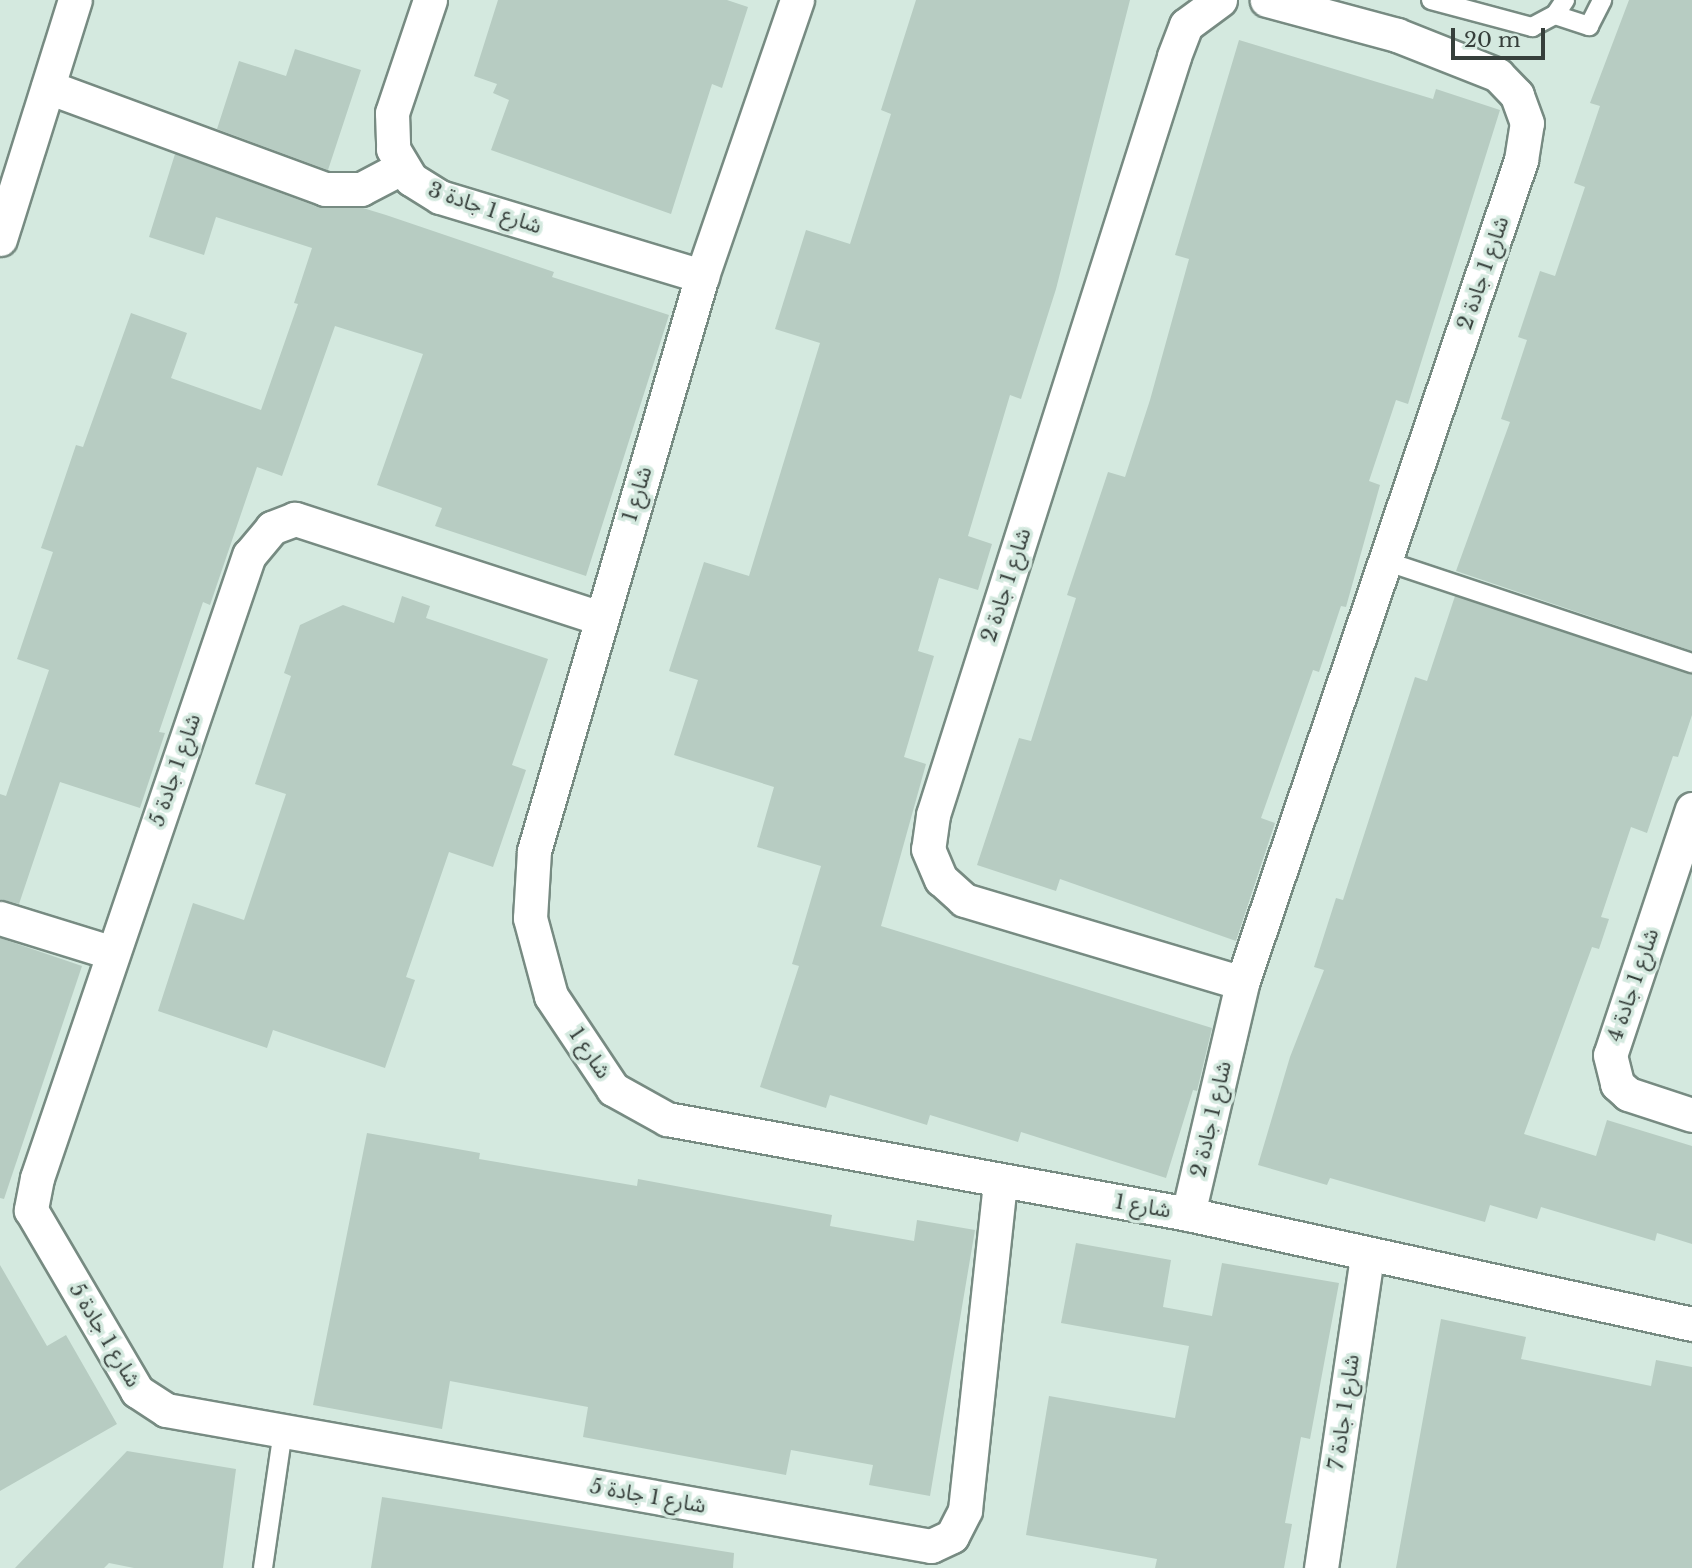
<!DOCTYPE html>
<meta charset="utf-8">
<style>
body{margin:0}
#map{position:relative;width:1692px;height:1568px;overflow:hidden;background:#d4e9df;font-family:"Libre Baskerville","Noto Sans Arabic",serif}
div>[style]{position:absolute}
.building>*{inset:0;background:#b7ccc2}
.roads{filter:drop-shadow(2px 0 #778b82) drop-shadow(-2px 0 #778b82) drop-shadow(0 2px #778b82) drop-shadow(0 -2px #778b82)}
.service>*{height:18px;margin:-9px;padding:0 9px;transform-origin:9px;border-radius:9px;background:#fff}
.minor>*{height:33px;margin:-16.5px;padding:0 16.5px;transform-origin:16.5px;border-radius:16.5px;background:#fff}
span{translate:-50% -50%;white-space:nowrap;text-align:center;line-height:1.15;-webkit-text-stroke:7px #d4e9df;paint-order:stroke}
.street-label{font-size:21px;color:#363f3b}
.scale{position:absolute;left:1451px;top:28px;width:94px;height:32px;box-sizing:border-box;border:4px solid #363f3b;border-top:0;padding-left:9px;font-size:21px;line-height:24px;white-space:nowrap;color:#363f3b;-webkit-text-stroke:5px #d4e9df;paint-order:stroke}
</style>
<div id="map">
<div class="building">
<i style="clip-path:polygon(498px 0,727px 0,748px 7px,722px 88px,712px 84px,671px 214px,491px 150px,509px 100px,493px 93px,497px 84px,474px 76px)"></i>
<i style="clip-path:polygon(916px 0,1130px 0,1056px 289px,1021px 399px,1010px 395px,968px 536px,992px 544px,978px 590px,939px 578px,918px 651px,934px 656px,904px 757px,926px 764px,881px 926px,1212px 1028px,1197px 1091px,1193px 1090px,1166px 1178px,1021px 1132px,1018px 1142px,930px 1115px,927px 1125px,830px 1095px,826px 1108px,760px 1087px,799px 966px,792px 964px,821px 866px,757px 847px,774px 787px,674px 755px,698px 680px,669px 671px,704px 562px,749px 576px,820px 343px,775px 329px,806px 230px,850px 244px,891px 114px,881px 110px)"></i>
<i style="clip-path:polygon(1629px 0,1692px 0,1692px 651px,1456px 571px,1510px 422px,1501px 419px,1527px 340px,1518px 337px,1540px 271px,1555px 276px,1585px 187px,1574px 183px,1600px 106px,1590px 103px)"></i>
<i style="clip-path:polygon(1239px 40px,1433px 99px,1436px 89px,1500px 110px,1408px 404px,1396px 400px,1369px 481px,1380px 485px,1346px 607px,1341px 606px,1319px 672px,1313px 670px,1261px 818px,1275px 823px,1236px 941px,1060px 879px,1056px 891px,977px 865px,1019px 738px,1031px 741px,1076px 598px,1067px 595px,1108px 472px,1125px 477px,1150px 400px,1189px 259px,1175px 255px)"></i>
<i style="clip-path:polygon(295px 49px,361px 70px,328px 170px,217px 129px,239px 61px,286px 76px)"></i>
<i style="clip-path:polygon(175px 154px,318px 207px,363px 208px,386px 215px,554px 272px,552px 277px,669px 315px,586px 576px,435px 526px,442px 508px,377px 485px,423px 354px,335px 326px,282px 476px,257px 467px,210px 605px,203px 602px,159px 732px,165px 733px,140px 808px,60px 782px,19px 904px,0 899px,0 794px,6px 796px,49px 670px,17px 659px,53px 552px,41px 548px,76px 445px,83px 447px,131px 313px,187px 333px,171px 378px,261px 410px,298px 304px,294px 303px,312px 248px,216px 217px,204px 255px,149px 237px)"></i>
<i style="clip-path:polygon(402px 596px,430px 606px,426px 618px,548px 659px,512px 765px,526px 770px,493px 867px,449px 852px,406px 977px,415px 980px,385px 1068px,273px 1030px,267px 1048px,158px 1011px,193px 903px,244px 920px,286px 794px,255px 784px,291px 676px,284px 673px,300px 625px,343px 605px,394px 623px)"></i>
<i style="clip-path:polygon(1455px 596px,1692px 674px,1692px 715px,1678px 757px,1673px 756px,1647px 833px,1631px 827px,1601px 917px,1609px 919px,1599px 949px,1592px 947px,1524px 1134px,1596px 1156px,1607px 1120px,1692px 1146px,1692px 1244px,1657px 1233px,1655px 1241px,1541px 1207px,1537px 1219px,1490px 1205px,1485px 1222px,1330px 1178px,1327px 1185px,1258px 1165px,1290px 1057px,1324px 970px,1314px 967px,1336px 898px,1343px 900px,1415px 677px,1427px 681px)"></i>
<i style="clip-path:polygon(0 938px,82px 966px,4px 1199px,0 1198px)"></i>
<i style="clip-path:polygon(367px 1133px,480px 1153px,479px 1159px,637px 1186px,638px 1179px,832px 1215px,830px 1226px,914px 1241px,917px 1220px,975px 1230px,930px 1496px,869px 1485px,873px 1465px,791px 1450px,786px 1475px,583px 1437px,588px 1407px,450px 1381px,442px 1429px,313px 1405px)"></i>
<i style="clip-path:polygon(1076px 1243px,1171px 1260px,1163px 1307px,1212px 1316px,1222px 1263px,1339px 1283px,1310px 1439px,1301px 1437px,1285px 1523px,1292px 1524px,1284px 1568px,1155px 1568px,1157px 1559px,1026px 1535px,1049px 1396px,1175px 1418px,1189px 1346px,1061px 1323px)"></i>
<i style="clip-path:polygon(0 1265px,47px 1346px,66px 1335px,117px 1424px,0 1491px)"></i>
<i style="clip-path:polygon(1441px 1319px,1526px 1337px,1521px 1359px,1651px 1386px,1656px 1360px,1692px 1367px,1692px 1568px,1396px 1568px)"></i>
<i style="clip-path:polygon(127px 1451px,236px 1469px,223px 1568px,134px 1568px,109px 1563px,104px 1568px,15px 1568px)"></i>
<i style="clip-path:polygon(382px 1497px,734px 1553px,733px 1568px,371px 1568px)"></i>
</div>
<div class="roads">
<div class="service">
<i style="left:1431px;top:0;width:105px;rotate:15deg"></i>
<i style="left:1532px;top:27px;width:26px;rotate:-28deg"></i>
<i style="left:1555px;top:15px;width:18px;rotate:-56deg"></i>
<i style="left:1555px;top:15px;width:36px;rotate:18deg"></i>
<i style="left:1589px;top:26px;width:29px;rotate:-63deg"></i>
<i style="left:1385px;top:561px;width:324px;rotate:18.4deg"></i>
<i style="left:263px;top:1568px;width:138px;rotate:-81.7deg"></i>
</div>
<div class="minor">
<i style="left:430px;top:0;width:119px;rotate:108.6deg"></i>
<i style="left:392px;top:113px;width:36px;rotate:88deg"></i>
<i style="left:393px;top:149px;width:35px;rotate:59deg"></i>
<i style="left:411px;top:179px;width:34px;rotate:32deg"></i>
<i style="left:440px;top:197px;width:274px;rotate:16.8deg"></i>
<i style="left:797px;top:0;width:292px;rotate:109deg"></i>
<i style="left:702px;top:276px;width:599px;rotate:106.29deg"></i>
<i style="left:534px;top:851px;width:67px;rotate:93.4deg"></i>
<i style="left:530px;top:918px;width:81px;rotate:74.9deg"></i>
<i style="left:551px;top:996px;width:112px;rotate:56.3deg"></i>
<i style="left:613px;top:1089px;width:62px;rotate:29.1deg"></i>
<i style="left:667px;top:1119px;width:530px;rotate:10.33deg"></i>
<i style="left:1188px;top:1214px;width:516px;rotate:12.31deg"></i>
<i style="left:1220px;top:0;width:42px;rotate:143.7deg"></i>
<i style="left:1186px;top:25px;width:34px;rotate:111deg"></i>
<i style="left:1174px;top:57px;width:795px;rotate:107.64deg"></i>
<i style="left:933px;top:815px;width:34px;rotate:98deg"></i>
<i style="left:928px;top:849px;width:33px;rotate:67deg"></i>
<i style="left:941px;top:879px;width:31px;rotate:42deg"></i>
<i style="left:964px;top:900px;width:290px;rotate:16.6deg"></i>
<i style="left:48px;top:87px;width:295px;rotate:20.2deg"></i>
<i style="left:325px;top:189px;width:36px"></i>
<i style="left:361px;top:189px;width:45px;rotate:-27.7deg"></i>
<i style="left:0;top:239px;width:250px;rotate:-72.6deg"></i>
<i style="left:600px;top:618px;width:321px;rotate:-162deg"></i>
<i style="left:295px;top:519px;width:25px;rotate:159deg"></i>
<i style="left:272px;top:528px;width:35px;rotate:130deg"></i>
<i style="left:249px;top:555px;width:658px;rotate:108.79deg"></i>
<i style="left:37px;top:1178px;width:33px;rotate:101deg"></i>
<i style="left:31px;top:1210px;width:210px;rotate:59.6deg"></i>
<i style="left:137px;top:1391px;width:35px;rotate:33deg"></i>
<i style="left:166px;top:1410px;width:777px;rotate:10.08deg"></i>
<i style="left:931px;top:1546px;width:23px;rotate:-25deg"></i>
<i style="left:952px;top:1536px;width:29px;rotate:-63deg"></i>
<i style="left:965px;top:1510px;width:330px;rotate:-83.9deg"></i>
<i style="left:1692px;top:809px;width:259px;rotate:108.4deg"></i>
<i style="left:1610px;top:1055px;width:30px;rotate:76deg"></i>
<i style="left:1617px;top:1084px;width:15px;rotate:42deg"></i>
<i style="left:1628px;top:1094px;width:67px;rotate:18.2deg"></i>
<i style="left:0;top:918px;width:118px;rotate:17.2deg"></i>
<i style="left:1188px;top:1214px;width:237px;rotate:-76.8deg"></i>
<i style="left:1242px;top:983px;width:869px;rotate:-71.27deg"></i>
<i style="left:1521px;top:160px;width:37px;rotate:-81deg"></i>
<i style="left:1527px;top:123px;width:30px;rotate:-110deg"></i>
<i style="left:1517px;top:95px;width:28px;rotate:-134deg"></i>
<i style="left:1498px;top:75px;width:109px;rotate:-158.4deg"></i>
<i style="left:1397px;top:35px;width:135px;rotate:-164.9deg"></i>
<i style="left:1321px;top:1568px;width:315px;rotate:-81.6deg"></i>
</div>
</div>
<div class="street-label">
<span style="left:485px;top:208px;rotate:19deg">شارع 1 جادة 3</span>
<span style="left:1483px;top:273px;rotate:-71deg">شارع 1 جادة 2</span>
<span style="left:637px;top:494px;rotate:-73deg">شارع 1</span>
<span style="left:1006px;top:585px;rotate:-72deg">شارع 1 جادة 2</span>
<span style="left:175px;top:770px;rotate:-71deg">شارع 1 جادة 5</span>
<span style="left:1633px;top:985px;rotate:-71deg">شارع 1 جادة 4</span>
<span style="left:590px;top:1053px;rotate:56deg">شارع 1</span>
<span style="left:1211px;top:1119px;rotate:-77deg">شارع 1 جادة 2</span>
<span style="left:1143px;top:1206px;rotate:10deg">شارع 1</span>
<span style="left:105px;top:1335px;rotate:59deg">شارع 1 جادة 5</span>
<span style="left:1344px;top:1412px;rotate:-82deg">شارع 1 جادة 7</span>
<span style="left:648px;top:1496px;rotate:10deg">شارع 1 جادة 5</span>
</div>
<div class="scale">20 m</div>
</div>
